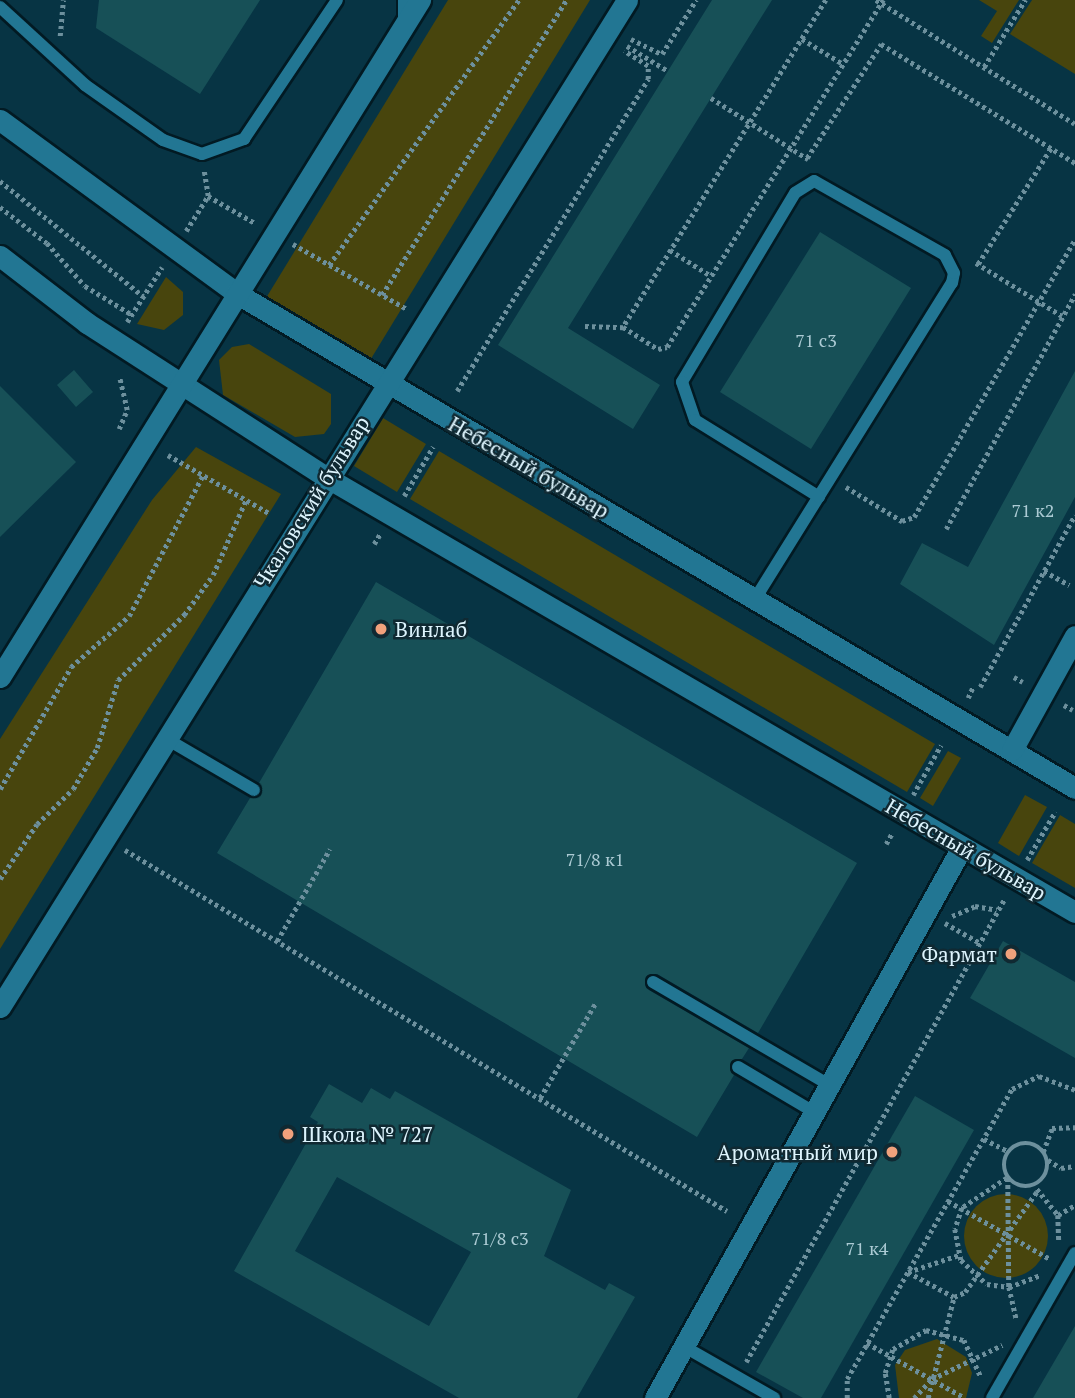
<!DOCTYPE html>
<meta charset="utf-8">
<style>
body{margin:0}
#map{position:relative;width:1075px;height:1398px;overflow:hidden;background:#073444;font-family:"PT Serif",serif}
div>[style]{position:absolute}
.green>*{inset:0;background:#48450d}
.round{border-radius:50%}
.building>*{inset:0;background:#175057}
.path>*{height:4.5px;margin-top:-2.25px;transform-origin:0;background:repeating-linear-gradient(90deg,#6d909d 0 3.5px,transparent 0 7px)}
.path>.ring{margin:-2.25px;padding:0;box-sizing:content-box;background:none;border:4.5px solid #6d909d;border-radius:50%}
.roads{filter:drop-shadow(2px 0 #021a23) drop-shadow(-2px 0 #021a23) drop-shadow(0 2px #021a23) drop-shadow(0 -2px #021a23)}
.service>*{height:12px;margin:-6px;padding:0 6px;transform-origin:6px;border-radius:6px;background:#227693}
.minor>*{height:21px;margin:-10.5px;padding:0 10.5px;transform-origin:10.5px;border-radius:10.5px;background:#227693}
.dots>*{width:19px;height:19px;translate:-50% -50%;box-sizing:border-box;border:4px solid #102932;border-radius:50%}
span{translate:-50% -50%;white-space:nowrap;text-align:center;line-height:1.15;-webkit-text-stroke:5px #102932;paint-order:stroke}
.number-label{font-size:18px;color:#accbd4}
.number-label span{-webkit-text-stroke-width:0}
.street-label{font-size:21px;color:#ddf4fd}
.poi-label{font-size:21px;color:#ddf4fd}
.left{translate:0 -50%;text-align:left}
.right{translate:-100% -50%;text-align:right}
</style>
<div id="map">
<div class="green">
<i style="clip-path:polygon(448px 0,590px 0,369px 362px,266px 298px)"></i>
<i style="clip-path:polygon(979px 0,1019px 0,992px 43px,981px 36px,997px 11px)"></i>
<i style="clip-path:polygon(1032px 0,1075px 0,1075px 74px,1010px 34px)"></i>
<i style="clip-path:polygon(166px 277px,183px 292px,183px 315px,164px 330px,137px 324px)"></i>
<i style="clip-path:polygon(249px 344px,331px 394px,331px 424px,324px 434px,295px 437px,223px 395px,219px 360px,232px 347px)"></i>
<i style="clip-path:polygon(383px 418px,426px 444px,397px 492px,354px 466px)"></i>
<i style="clip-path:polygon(196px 447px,281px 494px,0 949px,0 739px,152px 500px)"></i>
<i style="clip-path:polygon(439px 451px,935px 744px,907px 792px,410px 499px)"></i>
<i style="clip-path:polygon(948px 751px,961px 758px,933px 806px,920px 798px)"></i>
<i style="clip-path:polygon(1025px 795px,1047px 807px,1019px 856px,998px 843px)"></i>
<i style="clip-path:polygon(1060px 815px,1075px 824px,1075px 888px,1032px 863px)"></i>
<i class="round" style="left:964px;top:1194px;width:84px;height:84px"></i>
<i style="clip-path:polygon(937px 1339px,966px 1357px,972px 1373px,966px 1398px,899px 1398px,895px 1365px,905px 1350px)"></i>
</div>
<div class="building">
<i style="clip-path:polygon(99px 0,260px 0,200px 94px,96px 28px)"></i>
<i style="clip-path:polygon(712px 0,772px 0,568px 328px,660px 385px,633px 429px,498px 345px)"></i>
<i style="clip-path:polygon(820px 232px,911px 288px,811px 449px,720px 392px)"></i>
<i style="clip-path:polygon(74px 370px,93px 392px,76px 407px,57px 385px)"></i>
<i style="clip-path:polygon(1075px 371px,1075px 497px,994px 645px,900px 584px,922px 543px,968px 567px)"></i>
<i style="clip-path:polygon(0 386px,76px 462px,0 537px)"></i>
<i style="clip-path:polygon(376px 582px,857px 863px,758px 1033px,657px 974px,646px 977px,649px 990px,749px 1048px,742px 1059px,731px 1062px,734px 1075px,697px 1137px,217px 853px,250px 798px,261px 795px,259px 783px)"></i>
<i style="clip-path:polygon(1003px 941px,1075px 982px,1075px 1058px,970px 998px)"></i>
<i style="clip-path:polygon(evenodd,329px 1084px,362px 1103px,371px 1088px,390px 1099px,395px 1091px,571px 1190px,544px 1256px,605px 1290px,609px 1283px,635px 1297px,577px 1398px,459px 1398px,234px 1271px,318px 1122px,310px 1117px,329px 1084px,337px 1177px,471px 1252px,429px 1326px,295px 1251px,337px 1177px)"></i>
<i style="clip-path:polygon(915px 1096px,974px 1130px,821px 1398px,803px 1398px,756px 1372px)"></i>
<i style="clip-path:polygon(1075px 1326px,1075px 1398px,1033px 1398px)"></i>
</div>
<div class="path">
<i style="left:826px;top:0;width:385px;rotate:121.8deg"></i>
<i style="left:623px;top:327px;width:41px;rotate:32.2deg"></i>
<i style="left:658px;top:349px;width:9px;rotate:-13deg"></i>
<i style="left:667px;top:347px;width:409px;rotate:-58.1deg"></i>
<i style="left:876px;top:0;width:234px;rotate:31.9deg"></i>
<i style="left:60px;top:36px;width:36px;rotate:-85deg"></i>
<i style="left:631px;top:39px;width:34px;rotate:26deg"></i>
<i style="left:662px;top:54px;width:64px;rotate:-57.8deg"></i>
<i style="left:802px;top:39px;width:48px;rotate:31.4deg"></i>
<i style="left:627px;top:46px;width:48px;rotate:31.4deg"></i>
<i style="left:984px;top:67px;width:79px;rotate:-58.5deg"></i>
<i style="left:711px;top:98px;width:115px;rotate:32.2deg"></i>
<i style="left:807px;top:158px;width:136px;rotate:-57deg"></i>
<i style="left:881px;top:44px;width:228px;rotate:31.5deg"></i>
<i style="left:0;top:181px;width:184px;rotate:38.8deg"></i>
<i style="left:208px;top:196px;width:54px;rotate:29.9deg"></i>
<i style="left:0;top:207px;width:59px;rotate:37.5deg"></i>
<i style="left:47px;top:243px;width:57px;rotate:48.5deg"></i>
<i style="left:85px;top:286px;width:54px;rotate:31.3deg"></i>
<i style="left:186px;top:231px;width:41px;rotate:-57.8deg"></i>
<i style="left:208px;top:196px;width:26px;rotate:-99deg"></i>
<i style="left:293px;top:244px;width:131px;rotate:29.7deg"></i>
<i style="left:670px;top:250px;width:49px;rotate:32.4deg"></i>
<i style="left:976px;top:263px;width:101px;rotate:31.6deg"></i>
<i style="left:978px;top:264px;width:137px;rotate:-57.8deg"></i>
<i style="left:329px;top:265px;width:326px;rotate:-54.4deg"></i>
<i style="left:382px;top:295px;width:348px;rotate:-58deg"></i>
<i style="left:127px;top:322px;width:65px;rotate:-57.5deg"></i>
<i style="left:585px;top:326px;width:38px;rotate:2deg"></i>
<i style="left:457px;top:391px;width:366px;rotate:-58.5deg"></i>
<i style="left:648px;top:79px;width:13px;rotate:-90deg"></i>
<i style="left:648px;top:66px;width:28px;rotate:-148deg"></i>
<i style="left:119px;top:429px;width:21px;rotate:-67deg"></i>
<i style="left:127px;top:410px;width:32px;rotate:-103deg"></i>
<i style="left:168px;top:455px;width:116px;rotate:29.9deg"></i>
<i style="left:846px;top:487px;width:66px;rotate:31.3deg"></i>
<i style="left:902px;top:521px;width:13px;rotate:-18deg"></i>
<i style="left:914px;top:517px;width:321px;rotate:-59.9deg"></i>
<i style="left:404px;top:496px;width:57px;rotate:-59.4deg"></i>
<i style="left:946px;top:529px;width:268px;rotate:-61.2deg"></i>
<i style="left:374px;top:544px;width:12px;rotate:-59deg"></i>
<i style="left:1044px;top:571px;width:29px;rotate:29deg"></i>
<i style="left:1014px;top:677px;width:10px;rotate:29deg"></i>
<i style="left:980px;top:687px;width:196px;rotate:-61.1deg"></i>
<i style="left:968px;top:698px;width:12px;rotate:-66deg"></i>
<i style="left:1064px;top:705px;width:10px;rotate:29deg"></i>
<i style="left:0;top:789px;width:141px;rotate:-59.8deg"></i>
<i style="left:71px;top:667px;width:77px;rotate:-41.3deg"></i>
<i style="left:129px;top:616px;width:159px;rotate:-62.3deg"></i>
<i style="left:913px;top:795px;width:57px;rotate:-60.8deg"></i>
<i style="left:886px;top:844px;width:13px;rotate:-61deg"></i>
<i style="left:125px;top:850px;width:702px;rotate:30.95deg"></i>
<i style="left:1027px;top:860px;width:56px;rotate:-59.7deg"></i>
<i style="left:0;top:879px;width:66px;rotate:-56.1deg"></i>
<i style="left:37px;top:824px;width:50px;rotate:-44.2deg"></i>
<i style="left:73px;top:789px;width:48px;rotate:-59.7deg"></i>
<i style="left:97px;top:748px;width:71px;rotate:-72.8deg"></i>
<i style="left:118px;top:680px;width:93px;rotate:-44.6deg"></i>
<i style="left:184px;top:615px;width:49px;rotate:-54.1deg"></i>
<i style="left:213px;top:575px;width:82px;rotate:-66.3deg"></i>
<i style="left:952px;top:916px;width:25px;rotate:-23deg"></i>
<i style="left:975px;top:906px;width:22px;rotate:10deg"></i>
<i style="left:945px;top:923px;width:40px;rotate:29.7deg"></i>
<i style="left:277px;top:941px;width:106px;rotate:-60.1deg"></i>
<i style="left:540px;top:1098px;width:111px;rotate:-59.7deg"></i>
<i style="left:984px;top:1139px;width:28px;rotate:27deg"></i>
<i class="ring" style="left:1004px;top:1143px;width:39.5px;height:39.5px"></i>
<i style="left:1043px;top:1152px;width:26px;rotate:-69deg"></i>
<i style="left:1052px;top:1128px;width:23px;rotate:-2deg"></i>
<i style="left:1048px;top:1160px;width:15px;rotate:32deg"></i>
<i style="left:1061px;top:1168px;width:14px;rotate:-8deg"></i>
<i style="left:1007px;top:1178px;width:54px;rotate:146.3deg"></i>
<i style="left:962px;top:1208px;width:22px;rotate:108deg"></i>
<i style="left:955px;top:1229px;width:32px;rotate:79deg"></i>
<i style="left:961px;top:1260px;width:35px;rotate:43deg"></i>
<i style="left:987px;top:1284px;width:22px;rotate:8deg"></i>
<i style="left:1009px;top:1287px;width:34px;rotate:-21deg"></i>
<i style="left:1008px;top:1178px;width:109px;rotate:89.5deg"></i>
<i style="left:1009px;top:1287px;width:32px;rotate:77deg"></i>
<i style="left:1037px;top:1189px;width:33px;rotate:51deg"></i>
<i style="left:1058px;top:1215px;width:20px;rotate:-30deg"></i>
<i style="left:948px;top:1201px;width:117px;rotate:29.6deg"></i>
<i style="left:1058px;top:1215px;width:26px;rotate:88deg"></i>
<i style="left:908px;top:1272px;width:52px;rotate:28.5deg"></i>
<i style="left:954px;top:1297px;width:12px;rotate:-24deg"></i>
<i style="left:965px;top:1292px;width:125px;rotate:-54.4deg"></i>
<i style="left:908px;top:1272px;width:54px;rotate:-18.4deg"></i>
<i style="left:867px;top:1343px;width:112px;rotate:29.3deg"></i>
<i style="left:746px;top:1362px;width:531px;rotate:-60.83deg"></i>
<i style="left:847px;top:1398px;width:19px;rotate:-90deg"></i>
<i style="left:847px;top:1379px;width:334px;rotate:-60.4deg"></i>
<i style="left:1012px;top:1089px;width:30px;rotate:-26deg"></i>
<i style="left:1039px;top:1076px;width:39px;rotate:21deg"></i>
<i style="left:889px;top:1398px;width:25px;rotate:-99deg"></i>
<i style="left:885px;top:1373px;width:25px;rotate:-72deg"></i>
<i style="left:893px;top:1349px;width:38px;rotate:-30deg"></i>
<i style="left:926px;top:1330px;width:39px;rotate:15deg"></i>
<i style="left:964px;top:1340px;width:41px;rotate:65.3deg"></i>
<i style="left:914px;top:1398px;width:26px;rotate:-47deg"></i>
<i style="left:932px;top:1379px;width:78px;rotate:-25.9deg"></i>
<i style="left:928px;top:1398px;width:104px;rotate:-75.6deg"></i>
</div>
<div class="roads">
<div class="service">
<i style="left:0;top:7px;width:115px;rotate:42.5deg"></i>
<i style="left:85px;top:85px;width:95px;rotate:35.2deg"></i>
<i style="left:163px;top:140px;width:41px;rotate:19.7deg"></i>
<i style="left:202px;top:154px;width:45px;rotate:-19.7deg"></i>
<i style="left:244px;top:139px;width:167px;rotate:-56.2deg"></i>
<i style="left:404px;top:23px;width:23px;rotate:-90deg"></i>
<i style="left:755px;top:599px;width:372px;rotate:-58.1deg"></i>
<i style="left:952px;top:283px;width:10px;rotate:-79deg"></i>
<i style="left:954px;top:273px;width:20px;rotate:-117deg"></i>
<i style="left:945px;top:255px;width:150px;rotate:-150.5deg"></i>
<i style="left:814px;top:181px;width:22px;rotate:148deg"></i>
<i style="left:795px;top:193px;width:220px;rotate:120.9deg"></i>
<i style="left:682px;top:382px;width:40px;rotate:71.1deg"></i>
<i style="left:695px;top:420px;width:146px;rotate:31.8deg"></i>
<i style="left:165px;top:738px;width:103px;rotate:30.3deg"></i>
<i style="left:653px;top:982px;width:204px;rotate:30.3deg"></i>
<i style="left:738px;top:1067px;width:88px;rotate:30.6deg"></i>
<i style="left:683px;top:1346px;width:105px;rotate:29.7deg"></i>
<i style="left:992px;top:1398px;width:167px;rotate:-60.2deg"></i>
</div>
<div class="minor">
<i style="left:0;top:120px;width:293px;rotate:36.2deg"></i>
<i style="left:236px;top:293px;width:974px;rotate:30.54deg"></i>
<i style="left:0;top:256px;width:110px;rotate:37.6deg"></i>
<i style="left:87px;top:323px;width:284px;rotate:32.8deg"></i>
<i style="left:326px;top:477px;width:866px;rotate:30.15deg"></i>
<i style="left:0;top:677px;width:797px;rotate:-58.19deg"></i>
<i style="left:1012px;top:750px;width:130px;rotate:-61.1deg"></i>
<i style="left:0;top:1007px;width:1186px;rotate:-58.09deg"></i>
<i style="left:655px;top:1398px;width:631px;rotate:-60.87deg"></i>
</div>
</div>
<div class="dots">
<i style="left:381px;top:629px;background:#f1a17c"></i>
<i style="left:1011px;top:954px;background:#f1a17c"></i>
<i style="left:288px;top:1134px;background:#f1a17c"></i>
<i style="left:892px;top:1152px;background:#f1a17c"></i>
</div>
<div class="number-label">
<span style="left:816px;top:340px">71 с3</span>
<span style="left:1033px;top:510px">71 к2</span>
<span style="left:595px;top:859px">71/8 к1</span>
<span style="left:500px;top:1238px">71/8 с3</span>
<span style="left:867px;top:1248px">71 к4</span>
</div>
<div class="street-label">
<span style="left:529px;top:467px;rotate:30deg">Небесный бульвар</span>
<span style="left:311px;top:502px;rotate:-58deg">Чкаловский бульвар</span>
<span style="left:966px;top:849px;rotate:30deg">Небесный бульвар</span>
</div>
<div class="poi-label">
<span class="left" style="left:395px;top:629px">Винлаб</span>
<span class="right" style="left:997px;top:954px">Фармат</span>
<span class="left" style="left:302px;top:1134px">Школа № 727</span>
<span class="right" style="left:878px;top:1152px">Ароматный мир</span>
</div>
</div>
